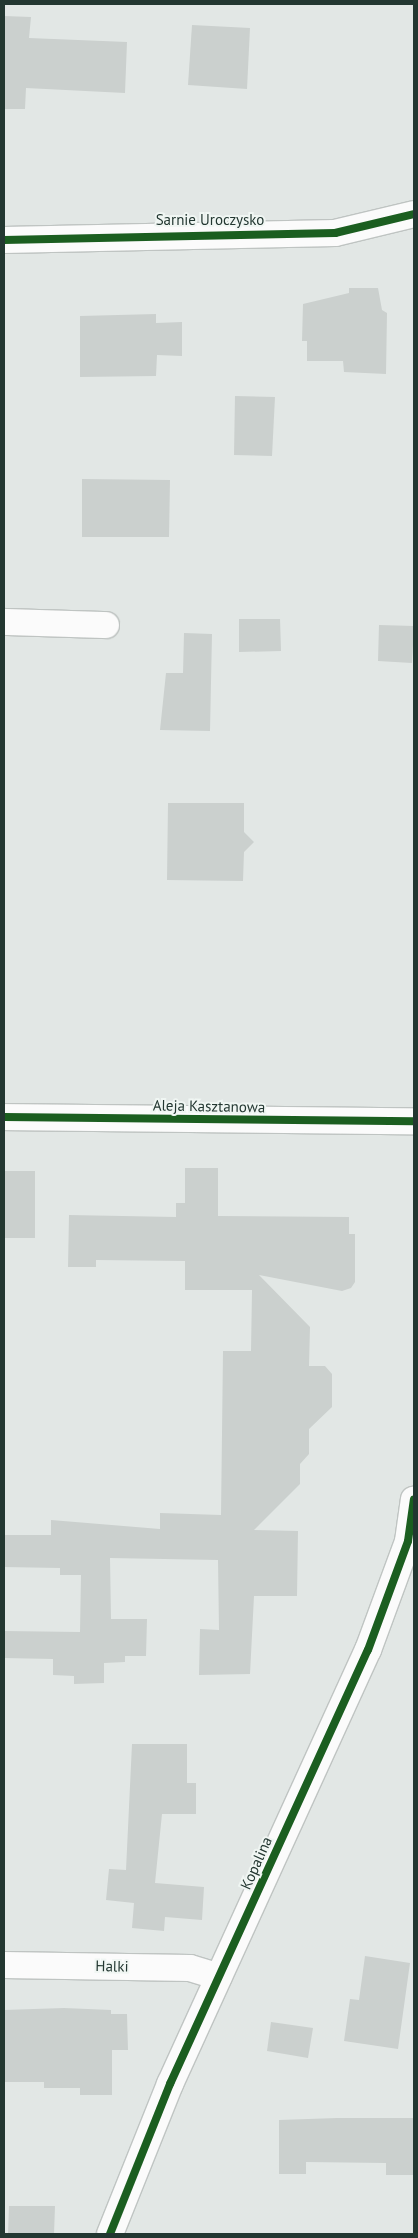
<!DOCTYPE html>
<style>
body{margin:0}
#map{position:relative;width:418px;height:2238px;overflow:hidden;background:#e2e7e5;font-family:"PT Sans",sans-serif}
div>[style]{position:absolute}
.building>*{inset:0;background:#cbd0ce}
.roads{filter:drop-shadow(1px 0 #bfc4c2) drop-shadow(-1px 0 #bfc4c2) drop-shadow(0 1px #bfc4c2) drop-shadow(0 -1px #bfc4c2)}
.street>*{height:26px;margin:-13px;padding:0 13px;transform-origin:13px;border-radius:13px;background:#fbfbfb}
.cycleway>*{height:8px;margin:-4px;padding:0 4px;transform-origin:4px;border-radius:4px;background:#1b5e20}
span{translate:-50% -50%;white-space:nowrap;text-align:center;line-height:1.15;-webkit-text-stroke:4px #f0f6f3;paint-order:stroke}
.street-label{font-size:15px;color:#233731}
.frame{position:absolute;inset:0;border:5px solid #233731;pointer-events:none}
</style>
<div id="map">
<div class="building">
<i style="clip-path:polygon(4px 16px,31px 17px,29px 38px,127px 42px,125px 93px,26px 88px,25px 109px,4px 109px)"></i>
<i style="clip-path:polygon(192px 25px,250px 28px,247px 89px,188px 85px)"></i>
<i style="clip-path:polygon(349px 288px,378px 288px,382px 310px,387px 313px,386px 374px,344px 372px,343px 361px,307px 361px,307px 341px,302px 341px,303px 304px,349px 293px)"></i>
<i style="clip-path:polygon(156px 314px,156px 323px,182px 322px,182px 356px,157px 355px,156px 376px,80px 377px,80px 316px)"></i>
<i style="clip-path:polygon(235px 396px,275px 397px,272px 456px,234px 455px)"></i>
<i style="clip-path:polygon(82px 479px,170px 480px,169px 537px,82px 537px)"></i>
<i style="clip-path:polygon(239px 619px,280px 619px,281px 651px,239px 652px)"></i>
<i style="clip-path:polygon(379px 625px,414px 626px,412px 663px,378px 661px)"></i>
<i style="clip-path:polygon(184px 633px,212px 634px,210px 731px,160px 730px,166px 673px,183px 673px)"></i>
<i style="clip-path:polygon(168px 803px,244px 803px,244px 832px,254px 842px,244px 852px,243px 881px,167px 880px)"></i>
<i style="clip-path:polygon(185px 1168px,218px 1168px,218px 1216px,349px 1217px,349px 1234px,355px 1234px,355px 1282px,351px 1288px,342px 1291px,259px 1275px,310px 1327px,309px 1366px,325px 1366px,332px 1374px,332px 1407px,309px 1429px,309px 1454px,300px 1464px,300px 1484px,254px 1530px,298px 1531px,297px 1596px,254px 1596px,250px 1674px,199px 1675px,200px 1629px,219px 1630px,218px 1560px,110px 1558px,111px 1619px,147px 1619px,146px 1656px,125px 1656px,125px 1662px,104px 1663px,104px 1683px,74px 1684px,74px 1676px,53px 1675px,53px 1659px,4px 1658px,4px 1631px,80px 1632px,81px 1575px,60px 1575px,60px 1568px,4px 1567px,4px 1535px,51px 1535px,51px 1520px,160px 1529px,160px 1513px,221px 1515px,223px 1351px,251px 1351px,252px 1290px,185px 1290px,185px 1261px,96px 1260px,96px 1267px,68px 1267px,69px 1215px,176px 1217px,176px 1203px,185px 1203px)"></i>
<i style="clip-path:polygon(4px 1171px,35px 1171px,35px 1238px,4px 1238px)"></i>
<i style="clip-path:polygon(132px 1744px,187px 1744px,187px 1783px,196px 1783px,196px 1814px,162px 1814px,155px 1883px,204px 1887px,202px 1920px,165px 1917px,164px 1931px,132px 1928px,134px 1903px,106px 1900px,109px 1869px,126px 1870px)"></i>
<i style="clip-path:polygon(365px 1956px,410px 1963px,398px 2049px,344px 2041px,350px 1999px,359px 2000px)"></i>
<i style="clip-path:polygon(64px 2008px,111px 2010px,111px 2014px,127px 2014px,128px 2050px,112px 2050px,112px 2095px,80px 2095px,80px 2088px,44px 2088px,44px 2082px,4px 2082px,4px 2010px)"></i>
<i style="clip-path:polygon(271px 2022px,313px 2028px,308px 2058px,267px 2051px)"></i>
<i style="clip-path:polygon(337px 2118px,414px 2118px,414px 2175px,386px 2175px,386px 2163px,306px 2162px,306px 2174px,279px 2174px,279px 2120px)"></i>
<i style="clip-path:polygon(9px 2206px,55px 2206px,54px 2234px,8px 2234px)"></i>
</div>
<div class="roads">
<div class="street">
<i style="left:4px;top:240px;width:331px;rotate:-1.2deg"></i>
<i style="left:335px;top:233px;width:81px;rotate:-13.5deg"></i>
<i style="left:4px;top:622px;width:102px;rotate:1.7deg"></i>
<i style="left:4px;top:1117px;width:410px;rotate:0.6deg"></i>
<i style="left:4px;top:1965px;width:186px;rotate:0.9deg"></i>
<i style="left:190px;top:1968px;width:30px;rotate:17deg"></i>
<i style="left:110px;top:2234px;width:162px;rotate:-68.2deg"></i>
<i style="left:170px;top:2084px;width:477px;rotate:-65.5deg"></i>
<i style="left:368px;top:1650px;width:116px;rotate:-69.8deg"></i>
<i style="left:408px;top:1541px;width:42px;rotate:-81.9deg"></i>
</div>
</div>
<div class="cycleway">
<i style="left:4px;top:240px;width:331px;rotate:-1.2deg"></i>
<i style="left:335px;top:233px;width:81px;rotate:-13.5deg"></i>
<i style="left:4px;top:1117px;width:410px;rotate:0.6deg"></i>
<i style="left:110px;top:2234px;width:162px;rotate:-68.2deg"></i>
<i style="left:170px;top:2084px;width:477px;rotate:-65.5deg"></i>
<i style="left:368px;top:1650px;width:116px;rotate:-69.8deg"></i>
<i style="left:408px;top:1541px;width:42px;rotate:-81.9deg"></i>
</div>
<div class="street-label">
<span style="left:210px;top:220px">Sarnie Uroczysko</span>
<span style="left:209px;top:1106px;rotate:1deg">Aleja Kasztanowa</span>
<span style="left:256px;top:1863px;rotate:-66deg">Kopalina</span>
<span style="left:112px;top:1966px;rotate:1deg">Halki</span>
</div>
<div class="frame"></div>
</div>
